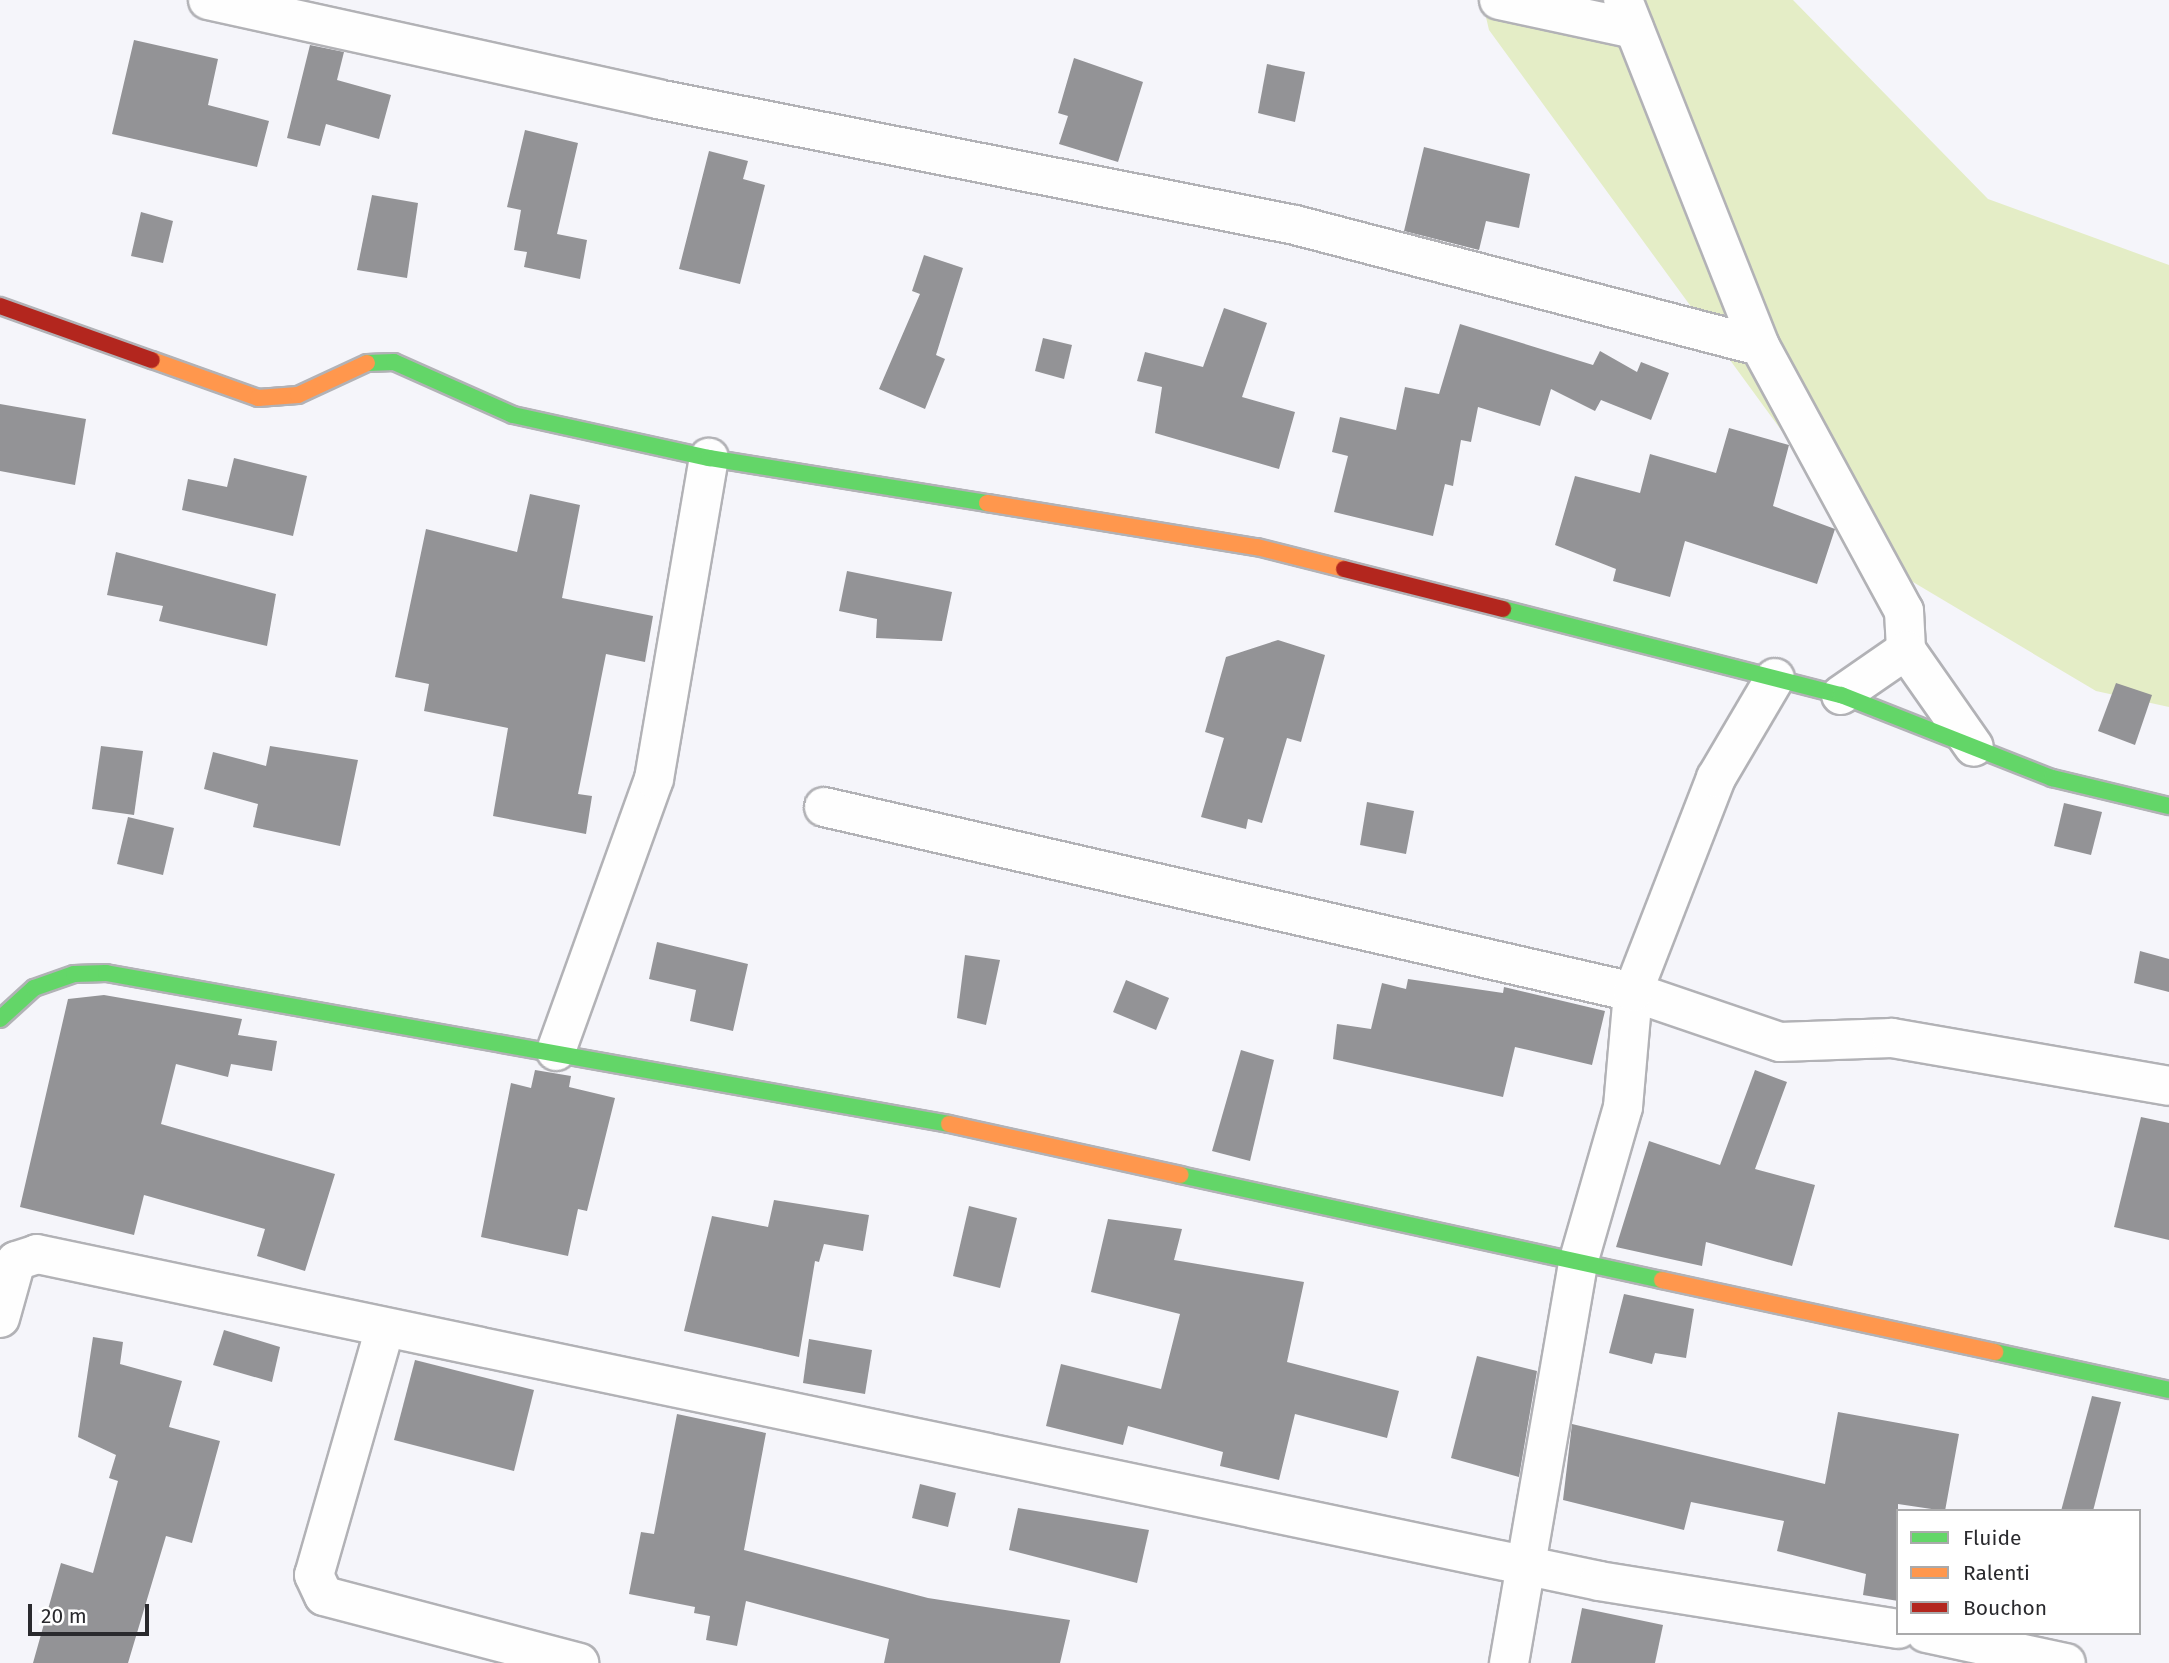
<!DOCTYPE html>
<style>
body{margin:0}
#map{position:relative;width:2169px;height:1663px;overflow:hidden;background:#f5f5fa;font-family:"Fira Sans",sans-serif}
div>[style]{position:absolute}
.green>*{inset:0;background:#e4edc6}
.building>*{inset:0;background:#939396}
.roads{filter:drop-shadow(2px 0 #b2b2b6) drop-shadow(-2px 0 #b2b2b6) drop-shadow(0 2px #b2b2b6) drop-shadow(0 -2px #b2b2b6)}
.street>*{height:38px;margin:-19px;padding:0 19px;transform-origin:19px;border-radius:19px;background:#fefefe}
.fast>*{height:16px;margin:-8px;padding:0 8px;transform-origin:8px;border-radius:8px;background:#63d668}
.slow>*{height:16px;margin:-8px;padding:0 8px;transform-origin:8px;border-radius:8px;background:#ff974d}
.jam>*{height:16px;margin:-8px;padding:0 8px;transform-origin:8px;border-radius:8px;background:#b3261e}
span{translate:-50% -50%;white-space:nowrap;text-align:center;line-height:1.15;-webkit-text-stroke:7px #fff;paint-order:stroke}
.legend{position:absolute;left:1896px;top:1509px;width:245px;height:126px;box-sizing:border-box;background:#fff;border:2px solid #aaaaab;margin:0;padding:9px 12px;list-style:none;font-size:21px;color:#2a2a2e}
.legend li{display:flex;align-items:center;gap:14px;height:35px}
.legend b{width:35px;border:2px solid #aaaaab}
.scale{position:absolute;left:28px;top:1604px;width:121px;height:32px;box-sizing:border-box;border:4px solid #2a2a2e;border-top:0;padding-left:9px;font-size:21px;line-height:24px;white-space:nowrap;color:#2a2a2e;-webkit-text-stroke:5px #fff;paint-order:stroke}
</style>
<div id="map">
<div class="green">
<i style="clip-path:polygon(1482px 0,1793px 0,1988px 199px,2169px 265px,2169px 707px,2096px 691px,1876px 560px,1489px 30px)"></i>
</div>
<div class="building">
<i style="clip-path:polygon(134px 40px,218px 59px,208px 105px,269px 121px,257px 167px,112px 134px)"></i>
<i style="clip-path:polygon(310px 45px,344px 52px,337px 80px,391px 95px,379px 139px,326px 124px,320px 146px,287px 138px)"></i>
<i style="clip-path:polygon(1074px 58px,1143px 82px,1118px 162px,1059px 144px,1068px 116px,1058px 113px)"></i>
<i style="clip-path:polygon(1267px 64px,1305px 72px,1295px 122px,1258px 113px)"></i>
<i style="clip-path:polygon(525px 130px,578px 143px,557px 234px,587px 240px,580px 279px,524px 267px,527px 252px,514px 250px,521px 210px,507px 207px)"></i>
<i style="clip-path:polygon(1424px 147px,1530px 174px,1519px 228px,1486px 221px,1479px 250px,1404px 231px)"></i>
<i style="clip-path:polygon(709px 151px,748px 161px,743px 179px,765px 185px,740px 284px,679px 269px)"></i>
<i style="clip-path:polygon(372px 195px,418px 203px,407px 278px,357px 270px)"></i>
<i style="clip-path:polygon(141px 212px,173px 221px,163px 263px,131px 256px)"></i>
<i style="clip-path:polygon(924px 255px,963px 268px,936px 355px,945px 359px,925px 409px,879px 389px,920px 294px,912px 291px)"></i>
<i style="clip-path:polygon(1224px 308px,1267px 323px,1242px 397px,1295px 412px,1279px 469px,1155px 433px,1162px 387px,1137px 381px,1145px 352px,1203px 367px)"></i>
<i style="clip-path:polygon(1460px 324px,1593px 365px,1600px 351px,1637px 372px,1641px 362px,1669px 373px,1651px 420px,1601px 400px,1595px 411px,1551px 389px,1540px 426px,1478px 407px,1471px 442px,1461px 440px,1453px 486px,1445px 484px,1433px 536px,1334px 512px,1348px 456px,1332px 452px,1340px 417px,1396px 430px,1405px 387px,1439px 394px)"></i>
<i style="clip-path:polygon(1043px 338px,1072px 345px,1064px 379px,1035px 371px)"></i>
<i style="clip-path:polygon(0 404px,86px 419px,75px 485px,0 471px)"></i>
<i style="clip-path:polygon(1729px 428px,1789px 445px,1773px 506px,1835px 529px,1817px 584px,1685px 541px,1670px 597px,1613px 581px,1616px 569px,1555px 545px,1575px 476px,1640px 493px,1650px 454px,1716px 473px)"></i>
<i style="clip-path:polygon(234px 458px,307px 476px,293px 536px,182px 510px,188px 479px,227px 487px)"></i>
<i style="clip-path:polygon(530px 494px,580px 505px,562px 598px,653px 616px,645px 662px,606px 654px,578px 794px,592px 796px,586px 834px,493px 816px,508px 728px,424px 711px,429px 684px,395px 677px,426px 529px,517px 552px)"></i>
<i style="clip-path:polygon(116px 552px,276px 594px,267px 646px,159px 621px,163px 606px,107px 595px)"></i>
<i style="clip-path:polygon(847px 571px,952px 592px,942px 641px,876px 638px,877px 619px,839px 611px)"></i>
<i style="clip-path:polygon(1278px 640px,1325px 655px,1301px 742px,1287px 738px,1262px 823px,1248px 819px,1246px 829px,1201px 817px,1224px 738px,1205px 732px,1226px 657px)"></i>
<i style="clip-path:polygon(2116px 683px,2152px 695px,2135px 745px,2098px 731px)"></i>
<i style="clip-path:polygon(101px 746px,143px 751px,134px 815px,92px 809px)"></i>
<i style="clip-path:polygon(270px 746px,358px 760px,340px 846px,253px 827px,258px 804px,204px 789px,213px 752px,266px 766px)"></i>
<i style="clip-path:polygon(1367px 802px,1414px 811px,1406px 854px,1360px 845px)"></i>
<i style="clip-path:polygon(2064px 803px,2102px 812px,2091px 855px,2054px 846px)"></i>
<i style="clip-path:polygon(128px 817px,174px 828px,163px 875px,117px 864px)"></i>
<i style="clip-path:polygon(657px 942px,748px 964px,733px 1031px,690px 1021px,696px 990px,649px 979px)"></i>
<i style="clip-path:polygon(2140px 951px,2169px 959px,2169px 992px,2134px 983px)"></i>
<i style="clip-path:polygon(965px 955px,1000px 960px,986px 1025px,957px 1018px)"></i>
<i style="clip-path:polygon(1408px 979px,1503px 993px,1504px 987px,1605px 1011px,1592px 1065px,1515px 1047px,1503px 1097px,1333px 1059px,1337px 1024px,1371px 1029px,1382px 983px,1406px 989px)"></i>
<i style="clip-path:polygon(1126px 980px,1169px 998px,1156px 1030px,1113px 1012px)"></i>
<i style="clip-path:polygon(104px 995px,242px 1019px,238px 1035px,277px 1041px,272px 1071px,231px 1064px,228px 1077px,176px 1064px,161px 1124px,335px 1174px,305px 1271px,257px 1256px,265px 1229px,144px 1195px,134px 1235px,20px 1207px,68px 999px)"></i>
<i style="clip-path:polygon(1241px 1050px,1274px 1060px,1250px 1161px,1212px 1151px)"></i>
<i style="clip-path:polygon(535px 1070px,571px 1076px,569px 1087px,615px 1098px,587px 1211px,578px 1209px,568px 1256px,481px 1237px,511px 1083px,531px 1088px)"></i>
<i style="clip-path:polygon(1755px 1070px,1787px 1082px,1755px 1169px,1815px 1185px,1792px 1266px,1706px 1242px,1702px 1266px,1616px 1247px,1649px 1141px,1720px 1165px)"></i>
<i style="clip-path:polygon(2141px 1117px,2169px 1123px,2169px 1240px,2114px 1227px)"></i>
<i style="clip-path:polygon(774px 1200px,869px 1215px,863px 1251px,824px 1244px,819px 1262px,815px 1261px,799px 1357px,684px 1331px,712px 1216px,768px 1227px)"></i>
<i style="clip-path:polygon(969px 1206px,1017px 1218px,1000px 1288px,953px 1276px)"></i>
<i style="clip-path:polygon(1108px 1219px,1182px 1229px,1174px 1260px,1304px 1282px,1287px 1362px,1399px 1391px,1387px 1438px,1295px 1414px,1279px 1480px,1220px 1466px,1223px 1452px,1128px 1426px,1123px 1445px,1046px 1426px,1061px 1364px,1161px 1389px,1180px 1314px,1091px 1292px)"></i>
<i style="clip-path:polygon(1624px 1294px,1694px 1309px,1686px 1358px,1655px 1353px,1652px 1364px,1609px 1353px)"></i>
<i style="clip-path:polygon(224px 1330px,280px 1347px,272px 1382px,213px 1365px)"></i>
<i style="clip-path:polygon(93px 1337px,123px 1342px,120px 1364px,182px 1381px,169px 1427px,220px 1441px,192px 1543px,166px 1536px,128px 1663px,33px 1663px,61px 1563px,93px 1573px,118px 1481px,109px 1478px,116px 1455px,78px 1437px)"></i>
<i style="clip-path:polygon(809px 1339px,872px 1350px,865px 1394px,803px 1383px)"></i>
<i style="clip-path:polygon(1477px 1356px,1537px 1371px,1519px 1477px,1451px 1458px)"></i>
<i style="clip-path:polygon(415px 1360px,534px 1390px,514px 1471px,394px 1440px)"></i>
<i style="clip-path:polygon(2092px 1396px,2121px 1402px,2093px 1511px,2061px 1511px)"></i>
<i style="clip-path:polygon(1838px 1412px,1959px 1434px,1945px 1511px,1898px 1504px,1898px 1601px,1863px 1595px,1866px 1574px,1777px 1551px,1784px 1521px,1691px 1502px,1684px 1530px,1563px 1500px,1572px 1424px,1825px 1484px)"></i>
<i style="clip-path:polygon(677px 1414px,766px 1433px,744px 1550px,928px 1598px,1070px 1620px,1060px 1663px,884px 1663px,889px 1639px,746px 1601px,737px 1646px,706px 1640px,710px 1616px,694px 1613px,695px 1607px,629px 1594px,641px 1532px,654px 1534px)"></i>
<i style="clip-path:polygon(920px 1484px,956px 1493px,948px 1527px,912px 1518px)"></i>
<i style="clip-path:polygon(1018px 1508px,1149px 1530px,1137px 1583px,1009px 1550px)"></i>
<i style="clip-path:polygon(1582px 1608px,1663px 1625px,1655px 1663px,1571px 1663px)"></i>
</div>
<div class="roads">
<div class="street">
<i style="left:208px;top:0;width:460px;rotate:12.4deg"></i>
<i style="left:657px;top:99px;width:650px;rotate:11.17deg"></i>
<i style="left:1295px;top:225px;width:480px;rotate:14.6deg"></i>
<i style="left:1499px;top:0;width:138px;rotate:12.1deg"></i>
<i style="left:1623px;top:0;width:372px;rotate:68.4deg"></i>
<i style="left:1760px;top:346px;width:302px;rotate:61.5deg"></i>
<i style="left:1904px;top:611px;width:39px;rotate:87deg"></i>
<i style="left:1906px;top:650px;width:118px;rotate:55deg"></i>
<i style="left:1841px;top:695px;width:79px;rotate:-34.7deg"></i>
<i style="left:824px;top:807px;width:830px;rotate:12.88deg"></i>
<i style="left:1633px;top:992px;width:155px;rotate:18.8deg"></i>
<i style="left:1780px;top:1042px;width:112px;rotate:-2deg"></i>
<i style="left:1892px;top:1038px;width:281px;rotate:9.8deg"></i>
<i style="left:556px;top:1051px;width:289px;rotate:-70.2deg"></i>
<i style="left:654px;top:779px;width:326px;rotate:-80.3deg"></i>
<i style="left:0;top:1318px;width:59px;rotate:-74.3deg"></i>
<i style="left:16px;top:1261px;width:22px;rotate:-18deg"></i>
<i style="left:37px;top:1254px;width:1596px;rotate:11.82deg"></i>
<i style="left:1599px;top:1581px;width:303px;rotate:9.1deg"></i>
<i style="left:385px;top:1328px;width:257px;rotate:106deg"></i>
<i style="left:314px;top:1575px;width:23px;rotate:65deg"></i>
<i style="left:324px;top:1596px;width:264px;rotate:14.7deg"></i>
<i style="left:1926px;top:1633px;width:143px;rotate:12.1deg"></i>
<i style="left:1509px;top:1663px;width:406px;rotate:-80.2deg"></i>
<i style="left:1578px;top:1263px;width:162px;rotate:-73.9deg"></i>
<i style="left:1623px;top:1107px;width:115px;rotate:-85deg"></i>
<i style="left:1633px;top:992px;width:230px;rotate:-68.8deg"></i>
<i style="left:1716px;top:778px;width:116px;rotate:-59.5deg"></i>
</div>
<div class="fast">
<i style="left:367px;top:363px;width:27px;rotate:-2deg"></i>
<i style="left:394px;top:362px;width:130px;rotate:24deg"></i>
<i style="left:513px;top:415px;width:201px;rotate:12.4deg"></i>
<i style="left:709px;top:458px;width:282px;rotate:9.2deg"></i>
<i style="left:1503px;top:609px;width:349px;rotate:14.3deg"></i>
<i style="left:1841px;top:695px;width:227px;rotate:21.5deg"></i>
<i style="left:2052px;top:778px;width:120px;rotate:13.5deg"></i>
<i style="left:0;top:1019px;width:46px;rotate:-42.4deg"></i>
<i style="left:34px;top:988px;width:42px;rotate:-19.3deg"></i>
<i style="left:74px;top:974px;width:32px;rotate:-2deg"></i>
<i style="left:106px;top:973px;width:856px;rotate:10.16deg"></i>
<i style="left:1180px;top:1175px;width:493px;rotate:12.3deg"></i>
<i style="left:1995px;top:1352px;width:178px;rotate:12.3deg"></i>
</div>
<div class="slow">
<i style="left:152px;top:360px;width:113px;rotate:19.7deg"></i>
<i style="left:258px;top:398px;width:40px;rotate:-4.3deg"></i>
<i style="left:298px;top:395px;width:76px;rotate:-24.9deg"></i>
<i style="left:987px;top:503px;width:274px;rotate:9.3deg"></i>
<i style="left:1257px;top:547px;width:90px;rotate:14.2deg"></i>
<i style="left:949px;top:1124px;width:237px;rotate:12.4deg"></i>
<i style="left:1662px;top:1280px;width:341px;rotate:12.2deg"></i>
</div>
<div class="jam">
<i style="left:0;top:306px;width:161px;rotate:19.6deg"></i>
<i style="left:1344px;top:569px;width:164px;rotate:14.1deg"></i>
</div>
</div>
<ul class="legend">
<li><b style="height:9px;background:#63d668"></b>Fluide</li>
<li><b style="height:9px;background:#ff974d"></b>Ralenti</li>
<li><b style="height:9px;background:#b3261e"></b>Bouchon</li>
</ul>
<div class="scale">20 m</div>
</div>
